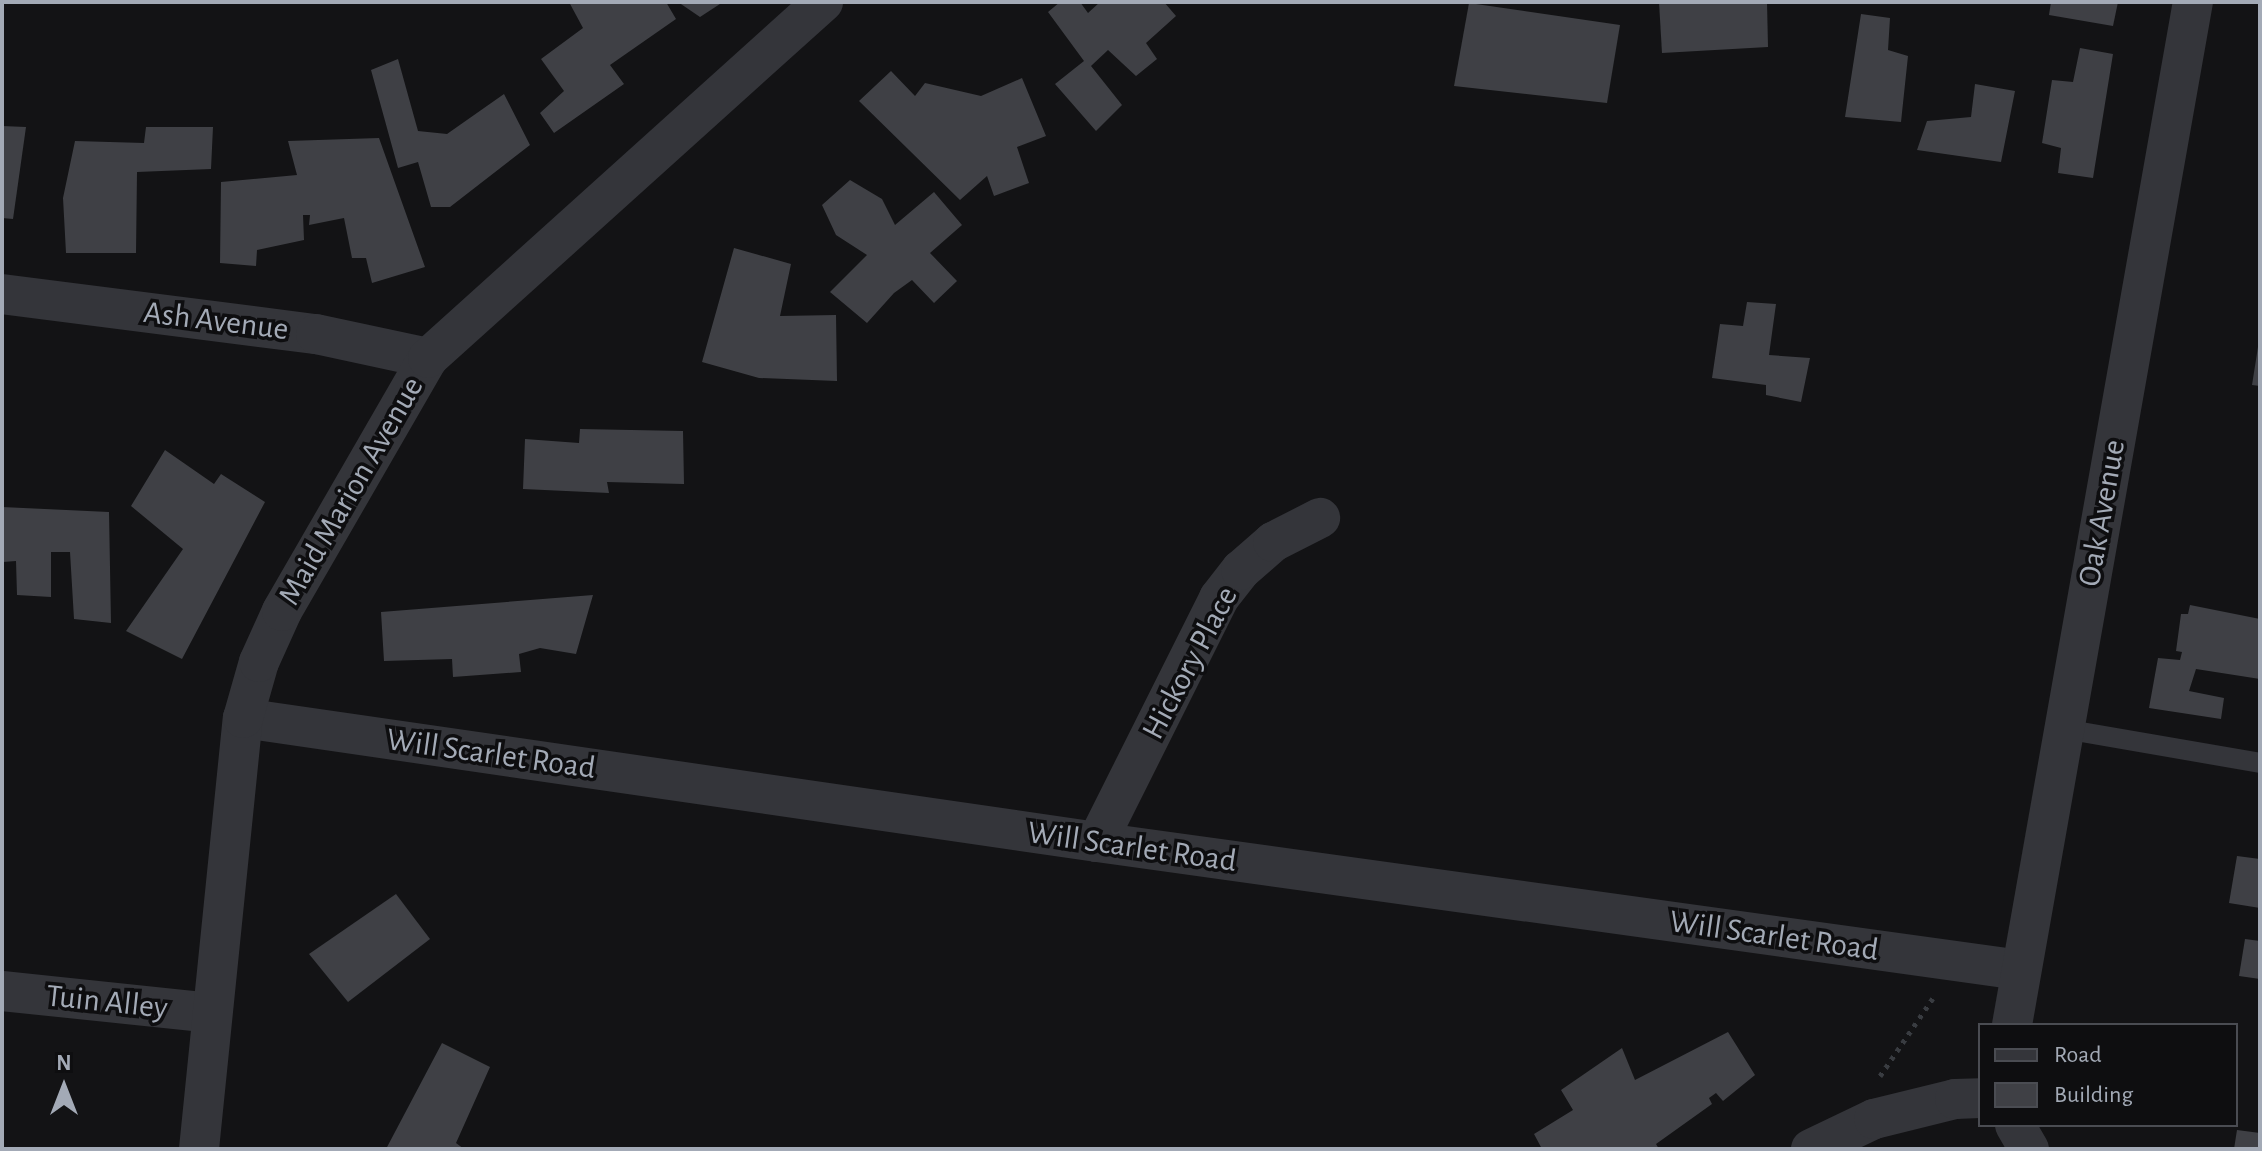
<!DOCTYPE html>
<style>
body{margin:0}
#map{position:relative;width:2262px;height:1151px;overflow:hidden;background:#131315;font-family:"Alegreya Sans",sans-serif}
div>[style]{position:absolute}
.building>*{inset:0;background:#3f4045}
.path>*{height:5px;margin-top:-2.5px;transform-origin:0;background:repeating-linear-gradient(90deg,#393c41 0 4px,transparent 0 10px)}
.service>*{height:20px;margin:-10px;padding:0 10px;transform-origin:10px;border-radius:10px;background:#34353a}
.minor>*{height:40px;margin:-20px;padding:0 20px;transform-origin:20px;border-radius:20px;background:#34353a}
span{translate:-50% -50%;white-space:nowrap;text-align:center;line-height:1.15;-webkit-text-stroke:7px #0e0e10;paint-order:stroke}
.street-label{font-size:32px;color:#a3aab6}
.frame{position:absolute;inset:0;border:4px solid #a3aab6;pointer-events:none}
.legend{position:absolute;left:1978px;top:1023px;width:260px;height:104px;box-sizing:border-box;background:#0e0e10;border:2px solid #4a4c52;margin:0;padding:10px 14px;list-style:none;font-size:24px;color:#a3aab6}
.legend li{display:flex;align-items:center;gap:16px;height:40px}
.legend b{width:40px;border:2px solid #4a4c52}
.north{position:absolute;left:24px;top:1047px;width:80px;height:80px;-webkit-text-stroke:6px #0e0e10;paint-order:stroke;rotate:0deg;font-size:22px;font-weight:700;line-height:32px;text-align:center;color:#a3aab6}
.north::after{content:'';display:block;margin:auto;width:28px;height:36px;background:#a3aab6;clip-path:polygon(50% 0,100% 100%,50% 72%,0 100%)}
</style>
<div id="map">
<div class="building">
<i style="clip-path:polygon(569px 2px,666px 2px,676px 19px,610px 65px,624px 84px,554px 133px,540px 113px,564px 91px,541px 59px,583px 28px)"></i>
<i style="clip-path:polygon(678px 2px,723px 2px,700px 17px)"></i>
<i style="clip-path:polygon(1060px 2px,1080px 2px,1088px 13px,1100px 2px,1164px 2px,1176px 16px,1146px 43px,1157px 59px,1136px 76px,1108px 50px,1091px 66px,1122px 105px,1096px 131px,1055px 84px,1084px 61px,1048px 12px)"></i>
<i style="clip-path:polygon(1659px 2px,1767px 2px,1768px 47px,1662px 53px)"></i>
<i style="clip-path:polygon(2051px 2px,2118px 2px,2113px 26px,2049px 15px)"></i>
<i style="clip-path:polygon(1469px 3px,1620px 25px,1607px 103px,1454px 86px)"></i>
<i style="clip-path:polygon(1861px 14px,1890px 18px,1888px 50px,1908px 56px,1901px 122px,1845px 117px)"></i>
<i style="clip-path:polygon(2080px 48px,2113px 54px,2093px 178px,2058px 173px,2061px 148px,2042px 143px,2052px 80px,2073px 82px)"></i>
<i style="clip-path:polygon(398px 59px,418px 131px,447px 134px,504px 94px,530px 145px,450px 207px,431px 207px,418px 162px,398px 168px,371px 70px)"></i>
<i style="clip-path:polygon(891px 71px,915px 96px,925px 83px,981px 96px,1022px 78px,1046px 136px,1017px 147px,1029px 183px,994px 196px,987px 176px,960px 200px,859px 101px)"></i>
<i style="clip-path:polygon(1975px 84px,2015px 91px,2001px 162px,1917px 150px,1927px 121px,1971px 117px)"></i>
<i style="clip-path:polygon(2px 126px,26px 127px,13px 219px,2px 218px)"></i>
<i style="clip-path:polygon(146px 127px,213px 127px,211px 169px,137px 172px,136px 253px,66px 253px,63px 198px,75px 141px,144px 143px)"></i>
<i style="clip-path:polygon(379px 138px,425px 267px,372px 283px,366px 258px,352px 258px,344px 218px,309px 225px,310px 215px,303px 215px,304px 240px,257px 250px,256px 266px,220px 263px,221px 182px,297px 175px,288px 141px)"></i>
<i style="clip-path:polygon(850px 180px,882px 199px,895px 225px,934px 192px,962px 225px,930px 253px,957px 281px,934px 303px,912px 280px,894px 293px,867px 323px,830px 292px,867px 255px,836px 235px,822px 205px)"></i>
<i style="clip-path:polygon(734px 248px,791px 264px,780px 316px,836px 315px,837px 381px,759px 378px,702px 362px)"></i>
<i style="clip-path:polygon(1747px 302px,1776px 304px,1769px 355px,1810px 358px,1801px 402px,1766px 395px,1766px 385px,1712px 378px,1720px 324px,1743px 326px)"></i>
<i style="clip-path:polygon(2258px 347px,2260px 347px,2260px 386px,2252px 385px)"></i>
<i style="clip-path:polygon(580px 429px,683px 431px,684px 484px,607px 482px,609px 493px,523px 489px,525px 439px,579px 443px)"></i>
<i style="clip-path:polygon(165px 450px,214px 484px,221px 474px,265px 502px,182px 659px,126px 631px,183px 549px,131px 506px)"></i>
<i style="clip-path:polygon(2px 507px,109px 512px,111px 623px,74px 619px,70px 552px,51px 552px,51px 597px,17px 595px,16px 561px,3px 562px,2px 554px)"></i>
<i style="clip-path:polygon(593px 595px,576px 654px,540px 648px,519px 654px,521px 672px,453px 677px,452px 659px,384px 661px,381px 612px)"></i>
<i style="clip-path:polygon(2190px 605px,2260px 619px,2260px 679px,2196px 669px,2189px 691px,2224px 698px,2221px 719px,2149px 708px,2158px 658px,2180px 660px,2182px 652px,2176px 651px,2181px 614px,2188px 614px)"></i>
<i style="clip-path:polygon(2237px 856px,2260px 859px,2260px 908px,2229px 903px)"></i>
<i style="clip-path:polygon(396px 894px,430px 939px,348px 1002px,309px 954px)"></i>
<i style="clip-path:polygon(2245px 939px,2260px 941px,2260px 979px,2239px 976px)"></i>
<i style="clip-path:polygon(1728px 1032px,1755px 1075px,1723px 1101px,1716px 1093px,1709px 1098px,1712px 1104px,1656px 1144px,1659px 1149px,1542px 1149px,1534px 1134px,1573px 1110px,1561px 1090px,1622px 1048px,1635px 1080px)"></i>
<i style="clip-path:polygon(442px 1043px,490px 1067px,456px 1143px,464px 1149px,386px 1149px)"></i>
<i style="clip-path:polygon(2237px 1130px,2260px 1133px,2260px 1149px,2234px 1149px)"></i>
</div>
<div class="path">
<i style="left:1880px;top:1076px;width:94px;rotate:-55.8deg"></i>
</div>
<div class="service">
<i style="left:2064px;top:729px;width:199px;rotate:9.8deg"></i>
</div>
<div class="minor">
<i style="left:2px;top:294px;width:317px;rotate:7.3deg"></i>
<i style="left:316px;top:334px;width:115px;rotate:12.1deg"></i>
<i style="left:243px;top:718px;width:863px;rotate:8.26deg"></i>
<i style="left:1097px;top:842px;width:933px;rotate:7.89deg"></i>
<i style="left:1097px;top:842px;width:273px;rotate:-63.4deg"></i>
<i style="left:1219px;top:598px;width:36px;rotate:-52deg"></i>
<i style="left:1241px;top:570px;width:43px;rotate:-41.2deg"></i>
<i style="left:1273px;top:542px;width:53px;rotate:-27.1deg"></i>
<i style="left:2px;top:991px;width:210px;rotate:6deg"></i>
<i style="left:2012px;top:1025px;width:1039px;rotate:-79.97deg"></i>
<i style="left:2015px;top:1125px;width:28px;rotate:60deg"></i>
<i style="left:199px;top:1149px;width:433px;rotate:-84.2deg"></i>
<i style="left:243px;top:718px;width:58px;rotate:-74.1deg"></i>
<i style="left:259px;top:662px;width:56px;rotate:-65.7deg"></i>
<i style="left:282px;top:611px;width:292px;rotate:-60deg"></i>
<i style="left:428px;top:358px;width:532px;rotate:-42.03deg"></i>
<i style="left:1811px;top:1149px;width:70px;rotate:-25.5deg"></i>
<i style="left:1874px;top:1119px;width:83px;rotate:-13.9deg"></i>
<i style="left:1955px;top:1099px;width:25px;rotate:-2deg"></i>
</div>
<div class="street-label">
<span style="left:216px;top:321px;rotate:7deg">Ash Avenue</span>
<span style="left:351px;top:491px;rotate:-60deg">Maid Marion Avenue</span>
<span style="left:2102px;top:513px;rotate:-80deg">Oak Avenue</span>
<span style="left:1190px;top:663px;rotate:-62deg">Hickory Place</span>
<span style="left:491px;top:754px;rotate:8deg">Will Scarlet Road</span>
<span style="left:1132px;top:847px;rotate:8deg">Will Scarlet Road</span>
<span style="left:1774px;top:936px;rotate:8deg">Will Scarlet Road</span>
<span style="left:107px;top:1002px;rotate:6deg">Tuin Alley</span>
</div>
<div class="frame"></div>
<ul class="legend">
<li><b style="height:10px;background:#34353a"></b>Road</li>
<li><b style="height:22px;background:#3f4045"></b>Building</li>
</ul>
<div class="north">N</div>
</div>
